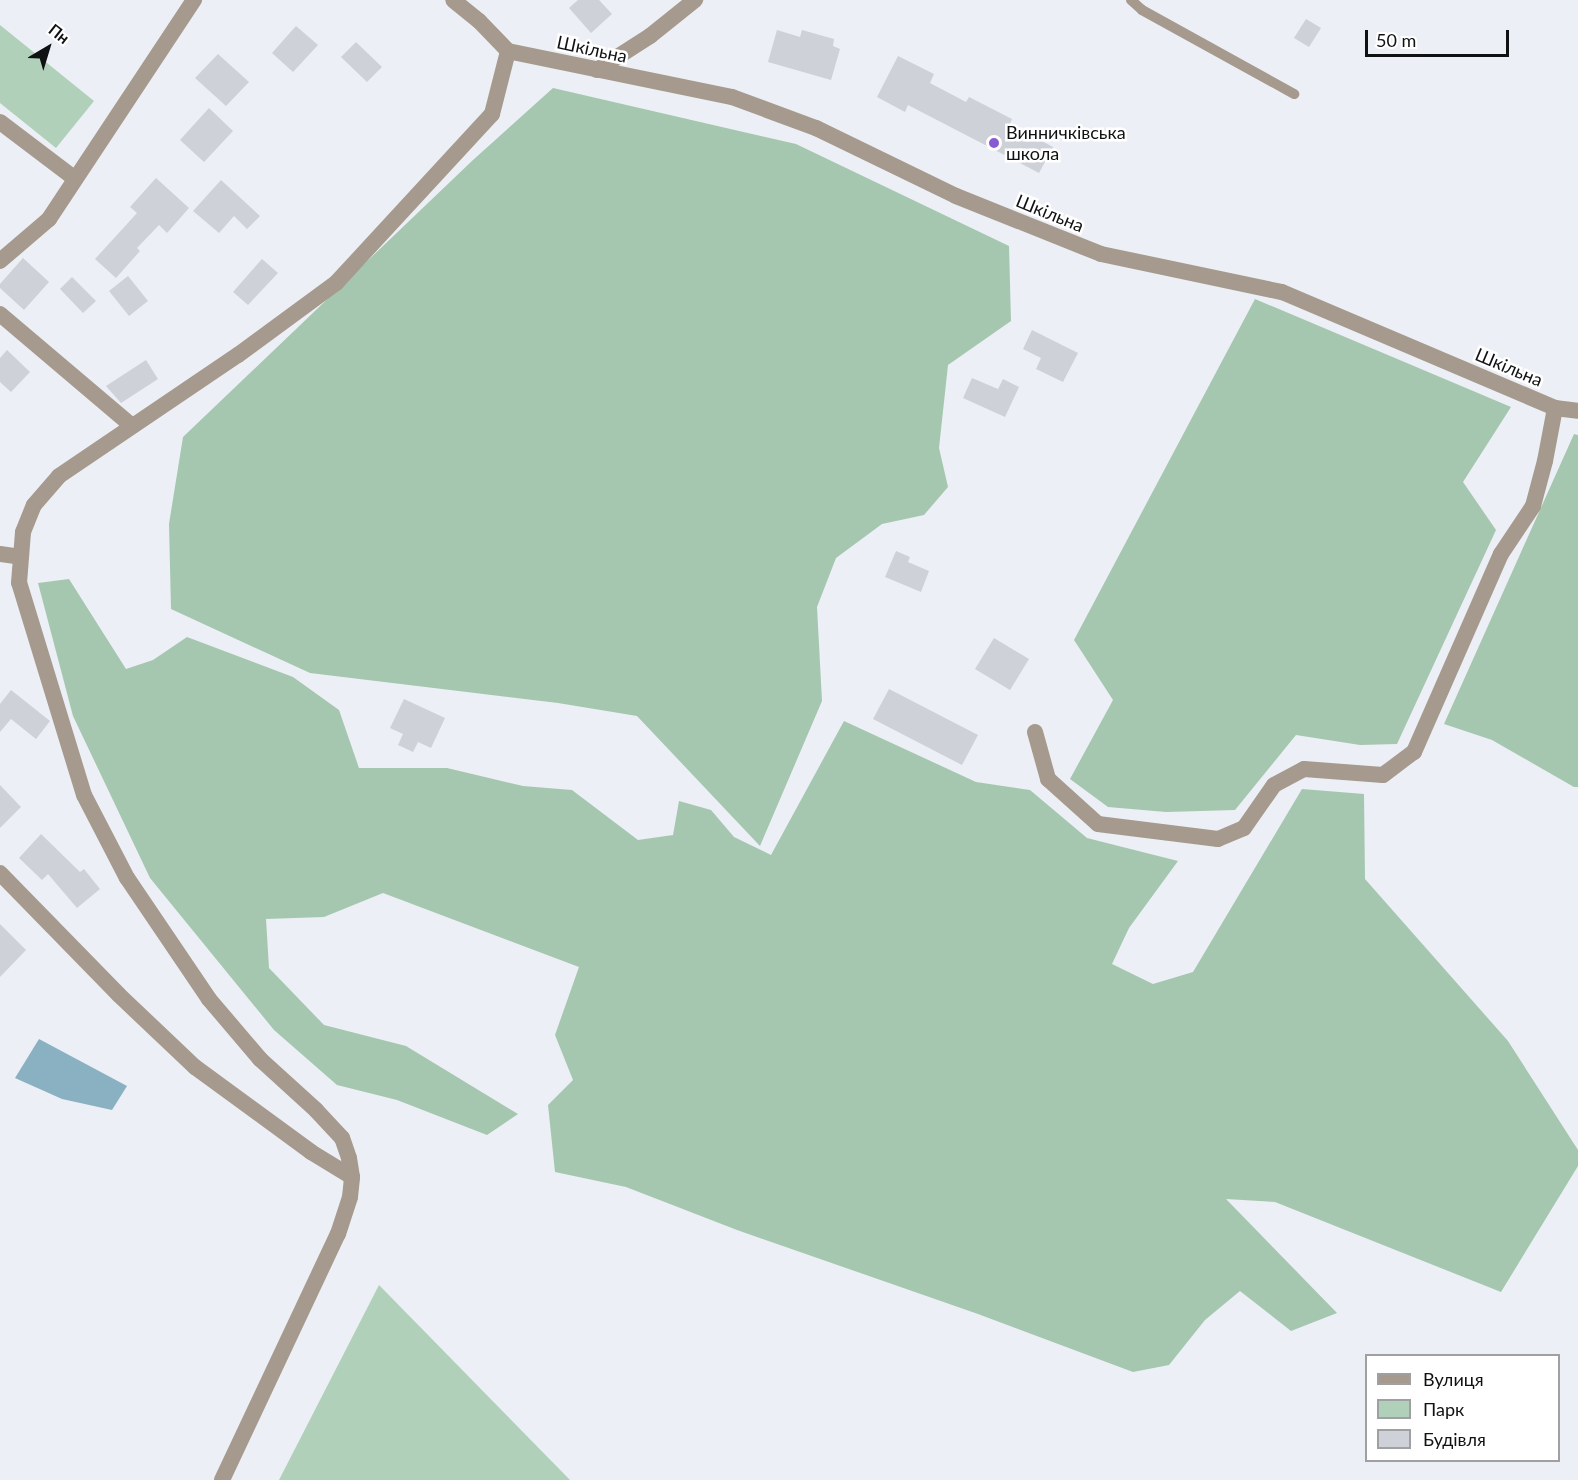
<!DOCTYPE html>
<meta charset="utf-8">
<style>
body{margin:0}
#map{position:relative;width:1578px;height:1480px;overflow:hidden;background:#eceff5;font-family:Lato,sans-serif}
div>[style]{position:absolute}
.green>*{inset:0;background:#b0d0b9}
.forest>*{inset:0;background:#a5c7af}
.water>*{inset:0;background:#89b1c2}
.building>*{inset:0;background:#ced1d7}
.service>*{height:10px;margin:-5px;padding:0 5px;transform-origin:5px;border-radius:5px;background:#a59a8d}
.minor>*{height:16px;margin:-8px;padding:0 8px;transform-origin:8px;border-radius:8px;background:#a59a8d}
.tertiary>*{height:16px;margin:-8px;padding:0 8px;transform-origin:8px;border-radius:8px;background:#a59a8d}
.dots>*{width:16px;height:16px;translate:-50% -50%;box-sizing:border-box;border:3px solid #fff;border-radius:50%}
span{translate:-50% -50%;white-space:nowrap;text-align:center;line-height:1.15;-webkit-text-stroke:5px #fff;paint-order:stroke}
.street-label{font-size:18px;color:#101113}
.poi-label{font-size:18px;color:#101113}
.left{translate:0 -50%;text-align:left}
.legend{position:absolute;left:1365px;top:1354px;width:195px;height:108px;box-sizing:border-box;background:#fff;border:2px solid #9fa0a1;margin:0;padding:8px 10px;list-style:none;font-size:18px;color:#101113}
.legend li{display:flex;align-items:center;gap:12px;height:30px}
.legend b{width:30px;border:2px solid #9fa0a1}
.north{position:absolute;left:18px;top:18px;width:60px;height:60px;-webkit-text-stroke:4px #fff;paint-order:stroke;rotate:38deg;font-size:16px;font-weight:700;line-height:24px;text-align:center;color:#101113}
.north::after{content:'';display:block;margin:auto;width:21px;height:27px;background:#101113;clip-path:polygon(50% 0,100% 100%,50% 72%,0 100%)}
.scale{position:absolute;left:1365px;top:30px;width:144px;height:27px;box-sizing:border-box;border:3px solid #101113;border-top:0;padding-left:8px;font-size:18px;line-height:21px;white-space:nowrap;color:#101113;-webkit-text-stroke:4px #fff;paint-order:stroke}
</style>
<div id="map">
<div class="green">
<i style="clip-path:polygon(0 25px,94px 101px,56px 148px,0 103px)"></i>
<i style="clip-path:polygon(379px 1285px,570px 1480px,279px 1480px)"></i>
</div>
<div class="forest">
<i style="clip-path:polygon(553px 88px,796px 144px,1009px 246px,1011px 321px,948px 365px,939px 448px,948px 487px,924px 515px,882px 524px,836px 558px,817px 607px,822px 701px,760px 846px,637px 716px,558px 703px,310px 673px,171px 609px,169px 524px,183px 437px,473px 160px)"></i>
<i style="clip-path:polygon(1255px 299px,1511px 407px,1463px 482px,1496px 530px,1397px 744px,1360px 745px,1296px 735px,1235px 810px,1166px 812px,1108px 807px,1070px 779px,1113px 700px,1074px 640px)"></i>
<i style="clip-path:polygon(1574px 434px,1578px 435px,1578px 787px,1574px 787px,1492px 740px,1444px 724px)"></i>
<i style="clip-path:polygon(69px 579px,126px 669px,153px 660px,187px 637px,293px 677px,339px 710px,359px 768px,447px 768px,523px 786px,572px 790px,638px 840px,673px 835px,679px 801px,711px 810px,734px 837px,771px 855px,844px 721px,976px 782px,1030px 790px,1087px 838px,1178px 861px,1129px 928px,1112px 964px,1153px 984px,1193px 972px,1302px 789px,1364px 794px,1365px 879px,1508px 1041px,1578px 1150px,1578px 1166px,1501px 1292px,1275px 1202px,1226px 1199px,1337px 1313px,1291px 1331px,1240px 1291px,1205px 1320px,1169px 1365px,1133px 1372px,978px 1314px,737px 1230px,626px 1187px,555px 1172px,548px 1105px,573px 1080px,555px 1035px,579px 967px,383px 893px,324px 917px,266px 919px,269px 968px,324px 1025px,406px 1046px,518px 1114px,487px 1135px,397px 1100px,337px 1085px,274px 1030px,150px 878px,73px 716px,38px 583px)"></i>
</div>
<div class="water">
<i style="clip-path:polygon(39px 1039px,127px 1086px,112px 1110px,62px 1099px,15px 1078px)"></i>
</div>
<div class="building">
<i style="clip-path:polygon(578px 0,599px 0,612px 14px,591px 33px,569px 8px)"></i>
<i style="clip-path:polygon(1306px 19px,1321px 28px,1309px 47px,1294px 38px)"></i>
<i style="clip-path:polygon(296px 26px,318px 45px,293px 72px,272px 53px)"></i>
<i style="clip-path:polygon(777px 30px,800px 37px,802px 30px,834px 39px,833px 46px,840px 49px,831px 80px,768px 62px)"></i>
<i style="clip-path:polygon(356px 42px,382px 67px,367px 82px,341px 57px)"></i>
<i style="clip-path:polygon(218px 54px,249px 82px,226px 106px,195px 78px)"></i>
<i style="clip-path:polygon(898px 56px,934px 74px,930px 83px,966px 102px,969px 97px,1012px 119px,1010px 124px,1053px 147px,1039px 173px,908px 105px,905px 112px,877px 97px)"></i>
<i style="clip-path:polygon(209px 108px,233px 131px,204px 162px,180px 140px)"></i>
<i style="clip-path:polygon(156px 178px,189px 208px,167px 233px,159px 225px,137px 248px,140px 251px,116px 278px,95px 259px,137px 213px,130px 207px)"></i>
<i style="clip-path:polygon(221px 180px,260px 216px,247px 229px,234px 216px,219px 233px,193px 211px)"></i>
<i style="clip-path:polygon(23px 258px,49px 282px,24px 310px,0 288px,0 284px)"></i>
<i style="clip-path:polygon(262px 259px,278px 273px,248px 305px,233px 292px)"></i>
<i style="clip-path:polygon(128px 276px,148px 301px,129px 316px,109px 291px)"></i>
<i style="clip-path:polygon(72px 277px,96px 301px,83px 313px,60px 289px)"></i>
<i style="clip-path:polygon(1032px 330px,1078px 353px,1063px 382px,1036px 369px,1041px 358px,1023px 349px)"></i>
<i style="clip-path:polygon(7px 350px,30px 372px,11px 392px,0 382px,0 358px)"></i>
<i style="clip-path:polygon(146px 360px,158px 379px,121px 403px,106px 386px)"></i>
<i style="clip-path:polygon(972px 378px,998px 389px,1003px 379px,1019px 387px,1005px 417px,963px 398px)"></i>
<i style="clip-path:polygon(896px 551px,910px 557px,908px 562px,929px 571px,921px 592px,885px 577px)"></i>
<i style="clip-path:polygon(994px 638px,1029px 659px,1010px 690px,975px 669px)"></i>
<i style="clip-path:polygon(889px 689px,978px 735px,962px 765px,873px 719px)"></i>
<i style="clip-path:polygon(11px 690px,50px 721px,36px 739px,11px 719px,0 732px,0 704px)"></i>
<i style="clip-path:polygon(404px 699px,445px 718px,431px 748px,418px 742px,413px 752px,398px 745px,403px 734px,390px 728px)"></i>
<i style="clip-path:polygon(0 785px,21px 807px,0 828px)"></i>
<i style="clip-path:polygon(41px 834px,80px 872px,84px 869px,100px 889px,77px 908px,48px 874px,42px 880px,19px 858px)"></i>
<i style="clip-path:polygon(0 924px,26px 950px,0 977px)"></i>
</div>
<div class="service">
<i style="left:1131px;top:0;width:15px;rotate:42deg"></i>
<i style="left:1142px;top:10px;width:174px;rotate:28.9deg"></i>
</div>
<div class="minor">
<i style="left:508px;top:51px;width:229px;rotate:11.6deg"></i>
<i style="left:732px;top:97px;width:90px;rotate:20.3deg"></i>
<i style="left:816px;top:128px;width:156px;rotate:25.9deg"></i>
<i style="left:956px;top:196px;width:156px;rotate:21.8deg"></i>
<i style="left:1101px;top:254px;width:185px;rotate:11.9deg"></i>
<i style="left:1282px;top:292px;width:297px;rotate:23deg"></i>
<i style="left:1555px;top:408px;width:23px;rotate:7deg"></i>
<i style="left:597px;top:70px;width:63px;rotate:-32.7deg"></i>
<i style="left:650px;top:36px;width:58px;rotate:-38.7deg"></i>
<i style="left:0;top:122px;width:93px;rotate:37.1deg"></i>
<i style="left:0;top:261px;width:65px;rotate:-40.6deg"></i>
<i style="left:49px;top:219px;width:263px;rotate:-56.5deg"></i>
<i style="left:0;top:314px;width:173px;rotate:40.3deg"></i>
<i style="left:0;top:554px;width:21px;rotate:8deg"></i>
<i style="left:1035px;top:732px;width:49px;rotate:74.5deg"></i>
<i style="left:1048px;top:779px;width:67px;rotate:42deg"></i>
<i style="left:1098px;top:824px;width:121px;rotate:7.1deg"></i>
<i style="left:1218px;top:839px;width:28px;rotate:-23deg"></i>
<i style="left:1244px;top:828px;width:52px;rotate:-55.1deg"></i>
<i style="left:1274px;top:785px;width:34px;rotate:-28deg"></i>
<i style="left:1304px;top:769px;width:79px;rotate:4.3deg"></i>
<i style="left:1383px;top:775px;width:39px;rotate:-37deg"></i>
<i style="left:1414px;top:752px;width:216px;rotate:-66.3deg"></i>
<i style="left:1501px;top:554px;width:58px;rotate:-56.3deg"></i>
<i style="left:1533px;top:506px;width:47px;rotate:-75.1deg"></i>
<i style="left:1545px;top:461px;width:54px;rotate:-79.3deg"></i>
<i style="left:0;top:873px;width:170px;rotate:45.7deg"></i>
<i style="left:119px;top:995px;width:105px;rotate:43.5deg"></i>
<i style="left:195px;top:1067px;width:144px;rotate:36.2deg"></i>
<i style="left:311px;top:1152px;width:48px;rotate:31.4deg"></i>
</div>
<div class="tertiary">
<i style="left:222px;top:1480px;width:272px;rotate:-64.8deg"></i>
<i style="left:338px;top:1234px;width:39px;rotate:-72deg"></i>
<i style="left:350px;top:1197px;width:20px;rotate:-84deg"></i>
<i style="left:352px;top:1177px;width:19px;rotate:-99deg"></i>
<i style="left:349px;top:1158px;width:21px;rotate:-109deg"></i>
<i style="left:342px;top:1138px;width:38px;rotate:-133deg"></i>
<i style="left:316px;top:1110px;width:76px;rotate:-137.7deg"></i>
<i style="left:260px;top:1059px;width:79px;rotate:-130.4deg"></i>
<i style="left:209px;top:999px;width:146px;rotate:-124.1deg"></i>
<i style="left:127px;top:878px;width:93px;rotate:-117.4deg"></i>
<i style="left:84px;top:795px;width:222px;rotate:-107deg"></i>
<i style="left:19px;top:583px;width:51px;rotate:-85.5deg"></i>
<i style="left:23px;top:532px;width:29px;rotate:-68deg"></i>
<i style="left:34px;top:505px;width:38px;rotate:-49deg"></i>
<i style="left:59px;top:476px;width:216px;rotate:-34.1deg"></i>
<i style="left:238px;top:355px;width:122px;rotate:-36.3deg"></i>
<i style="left:336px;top:283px;width:230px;rotate:-47.3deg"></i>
<i style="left:492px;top:114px;width:65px;rotate:-75.7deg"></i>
<i style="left:508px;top:51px;width:42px;rotate:-134deg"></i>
<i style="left:479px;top:21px;width:33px;rotate:-141deg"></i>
</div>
<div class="dots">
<i style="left:994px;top:143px;background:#875bd4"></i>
</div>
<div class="street-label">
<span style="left:592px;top:49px;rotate:12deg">Шкільна</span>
<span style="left:1050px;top:213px;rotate:22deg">Шкільна</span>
<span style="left:1509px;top:367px;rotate:23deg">Шкільна</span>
</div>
<div class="poi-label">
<span class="left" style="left:1006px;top:143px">Винничківська<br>школа</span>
</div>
<ul class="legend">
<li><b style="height:8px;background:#a59a8d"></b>Вулиця</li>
<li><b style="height:16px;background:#b0d0b9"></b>Парк</li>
<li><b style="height:16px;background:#ced1d7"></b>Будівля</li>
</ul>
<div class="north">Пн</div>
<div class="scale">50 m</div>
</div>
